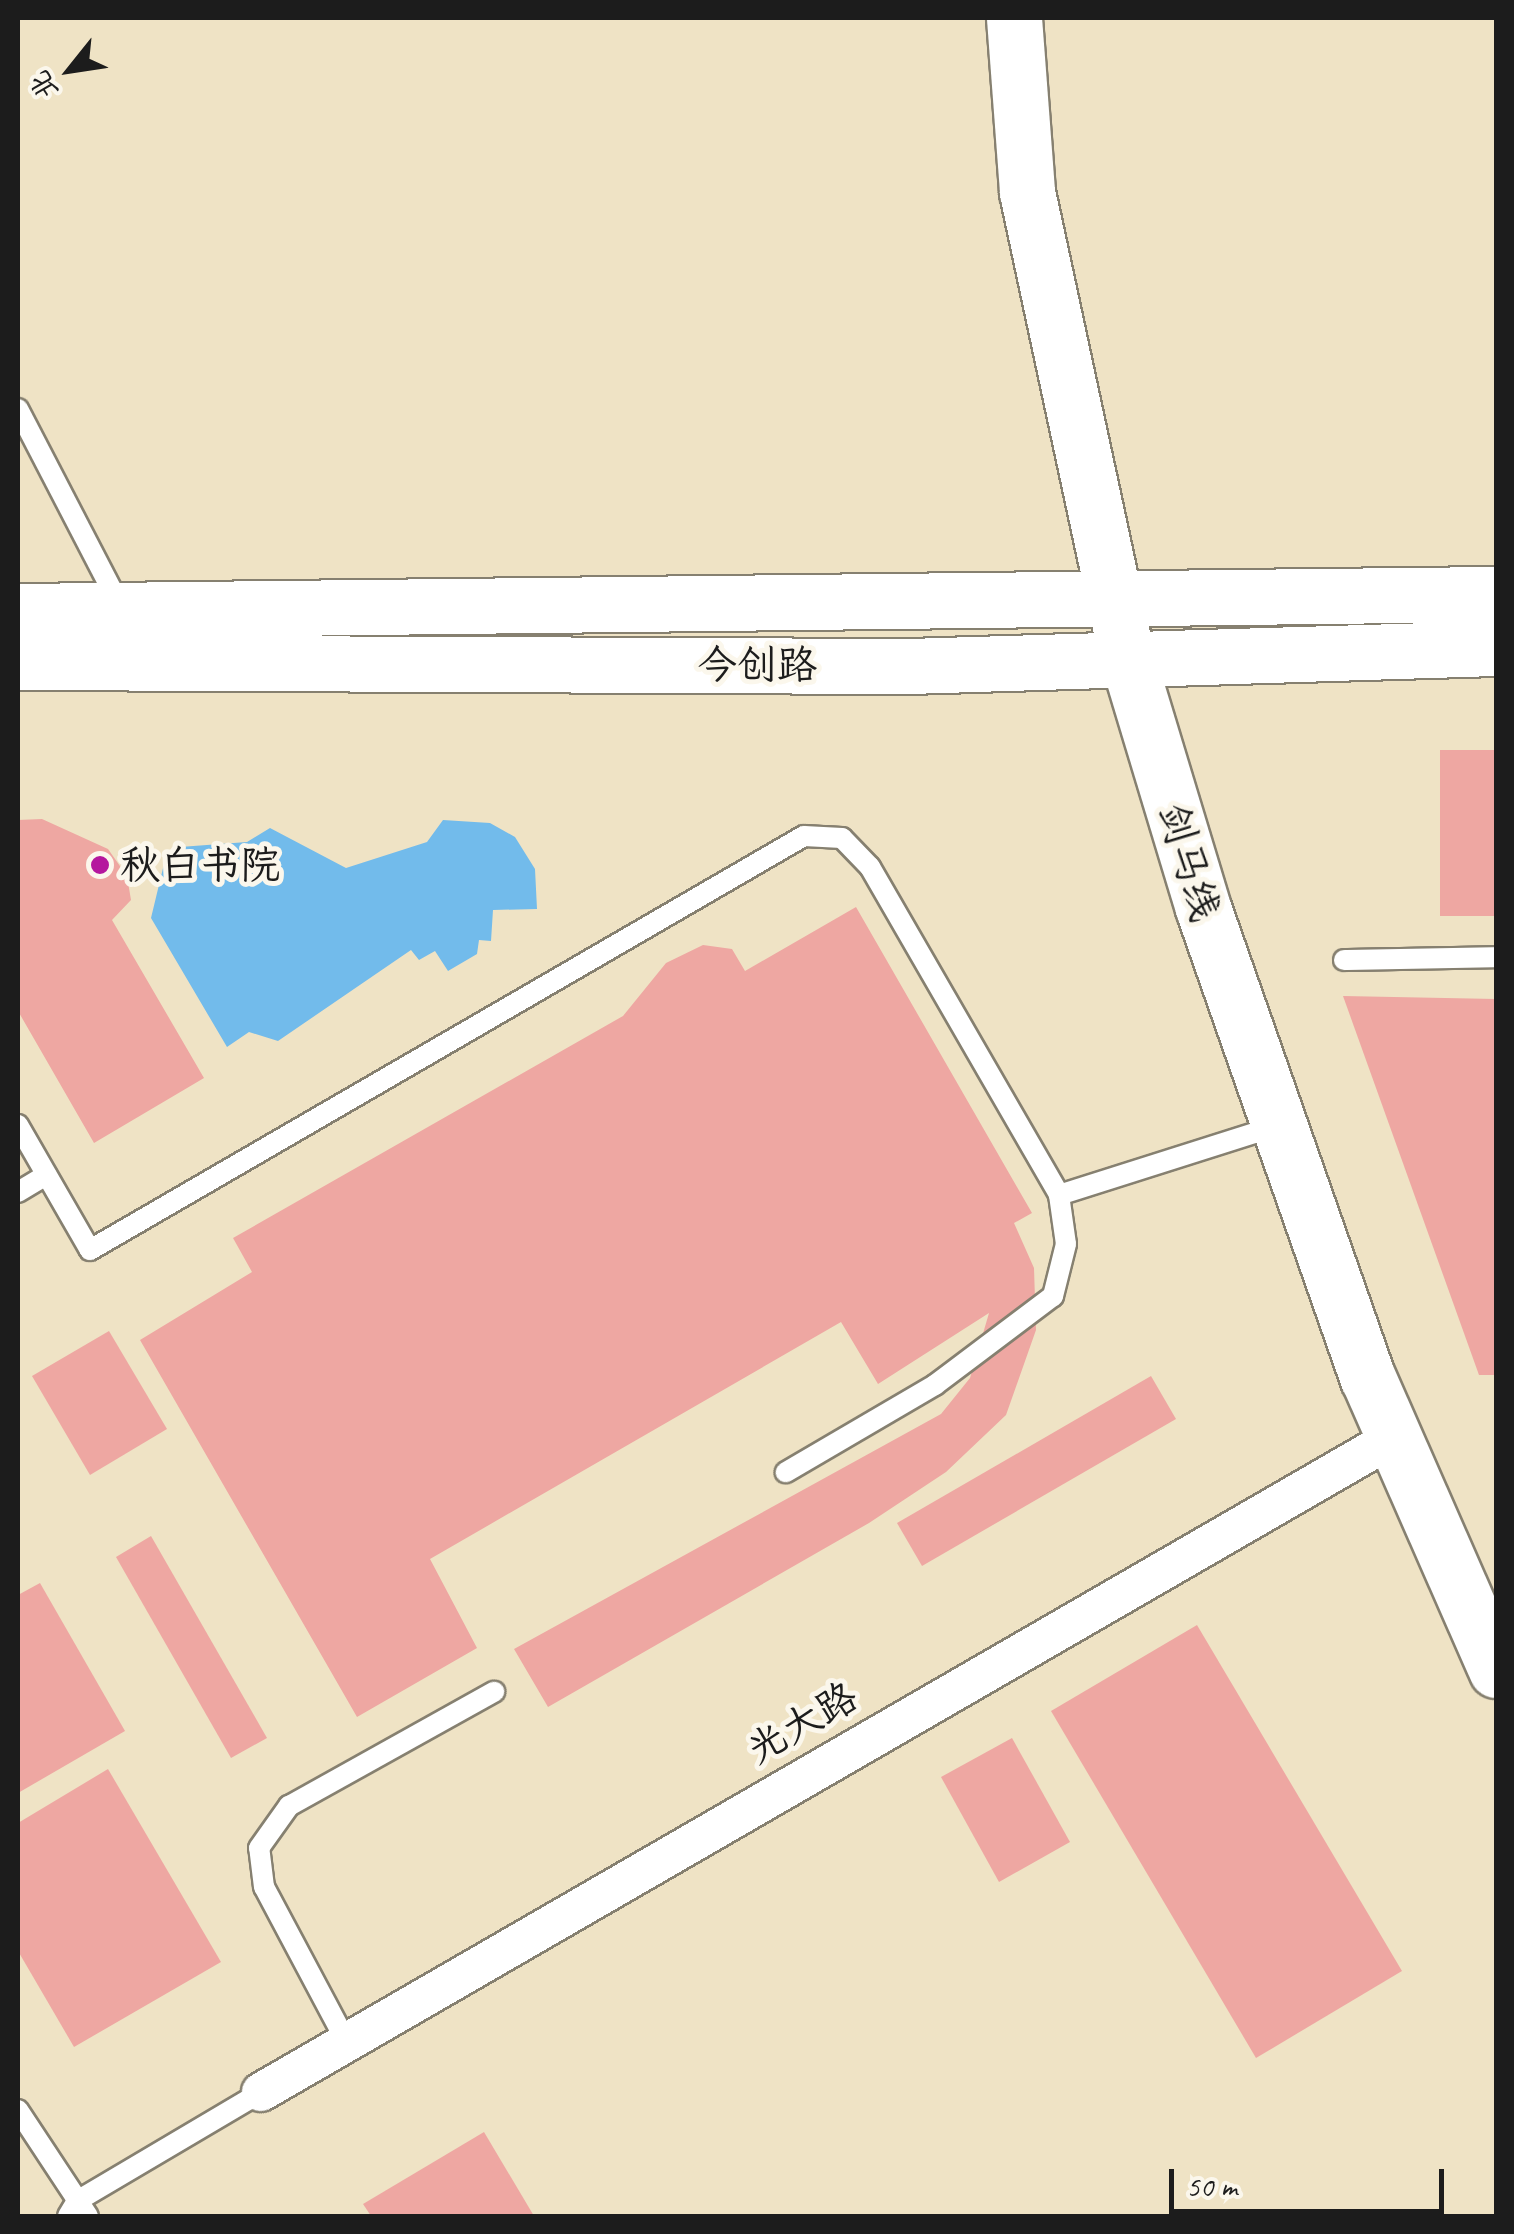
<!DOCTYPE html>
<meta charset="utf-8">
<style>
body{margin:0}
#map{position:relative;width:1514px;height:2234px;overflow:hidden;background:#efe3c5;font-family:Caveat,"LXGW WenKai TC",sans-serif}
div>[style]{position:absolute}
.water>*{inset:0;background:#72bbeb}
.building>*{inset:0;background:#eea7a2}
.roads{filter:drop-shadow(2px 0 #868070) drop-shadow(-2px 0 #868070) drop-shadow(0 2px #868070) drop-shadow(0 -2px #868070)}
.lane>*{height:20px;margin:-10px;padding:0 10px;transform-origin:10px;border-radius:10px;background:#fff}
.street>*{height:38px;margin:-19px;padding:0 19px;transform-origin:19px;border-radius:19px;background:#fff}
.secondary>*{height:55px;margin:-27.5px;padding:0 27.5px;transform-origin:27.5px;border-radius:27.5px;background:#fff}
.dots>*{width:28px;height:28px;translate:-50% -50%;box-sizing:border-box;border:5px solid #fbf7ec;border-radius:50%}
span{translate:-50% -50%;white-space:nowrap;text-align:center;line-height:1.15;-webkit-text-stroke:10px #fbf7ec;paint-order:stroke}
.street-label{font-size:40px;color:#1c1c1c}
.poi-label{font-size:40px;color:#1c1c1c}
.left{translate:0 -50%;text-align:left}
.frame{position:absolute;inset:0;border:20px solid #1c1c1c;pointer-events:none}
.north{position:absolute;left:20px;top:20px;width:100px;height:100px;-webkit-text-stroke:8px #fbf7ec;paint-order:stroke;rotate:240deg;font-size:28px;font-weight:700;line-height:40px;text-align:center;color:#1c1c1c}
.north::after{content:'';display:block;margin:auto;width:35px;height:45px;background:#1c1c1c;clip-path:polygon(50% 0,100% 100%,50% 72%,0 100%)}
.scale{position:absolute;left:1169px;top:2169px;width:275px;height:45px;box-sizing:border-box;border:5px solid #1c1c1c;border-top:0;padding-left:12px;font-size:30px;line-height:35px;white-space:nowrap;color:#1c1c1c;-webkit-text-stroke:8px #fbf7ec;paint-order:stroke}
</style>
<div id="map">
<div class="water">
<i style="clip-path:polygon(443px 820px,490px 823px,515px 837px,535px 869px,537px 909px,493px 910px,491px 941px,479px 940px,477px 954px,448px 971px,435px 951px,419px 960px,411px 950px,278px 1041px,249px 1032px,227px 1047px,151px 918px,164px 864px,180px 847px,247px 842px,270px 828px,346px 868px,427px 842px)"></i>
</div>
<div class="building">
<i style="clip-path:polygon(1440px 750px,1496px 750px,1496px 916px,1440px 916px)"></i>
<i style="clip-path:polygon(42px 819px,108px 849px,127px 876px,131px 900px,112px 920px,204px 1078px,94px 1143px,18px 1011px,18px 820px)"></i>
<i style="clip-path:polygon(856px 907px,1032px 1213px,1014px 1223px,1034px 1268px,1036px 1330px,1006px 1415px,946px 1472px,869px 1523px,548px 1707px,514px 1649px,941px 1414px,970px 1378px,989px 1313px,878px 1384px,841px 1322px,430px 1559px,477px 1648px,357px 1717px,140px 1340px,252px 1272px,233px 1238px,623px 1016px,666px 963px,703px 945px,732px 949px,745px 971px)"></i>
<i style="clip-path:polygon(1343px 996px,1496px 999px,1496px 1375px,1479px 1375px)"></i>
<i style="clip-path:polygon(109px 1331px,167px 1429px,90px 1475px,32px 1376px)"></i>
<i style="clip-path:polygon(1151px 1376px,1176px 1419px,922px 1566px,897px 1523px)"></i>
<i style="clip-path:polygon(151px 1536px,267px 1738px,231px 1758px,116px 1557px)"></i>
<i style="clip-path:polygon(40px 1583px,125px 1731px,18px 1793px,18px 1595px)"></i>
<i style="clip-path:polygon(1197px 1625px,1402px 1971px,1256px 2058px,1051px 1711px)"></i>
<i style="clip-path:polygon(1012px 1738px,1070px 1842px,999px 1882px,941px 1777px)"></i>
<i style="clip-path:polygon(108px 1769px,221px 1962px,74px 2047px,18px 1951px,18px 1823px)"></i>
<i style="clip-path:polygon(484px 2132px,534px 2216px,371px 2216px,363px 2204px)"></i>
</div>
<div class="roads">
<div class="lane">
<i style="left:18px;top:409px;width:222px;rotate:62.6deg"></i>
<i style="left:1344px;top:960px;width:152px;rotate:-1.1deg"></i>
<i style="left:18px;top:1125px;width:144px;rotate:60.1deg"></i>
<i style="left:90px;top:1250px;width:825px;rotate:-30.11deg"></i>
<i style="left:804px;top:836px;width:38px;rotate:3deg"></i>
<i style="left:842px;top:838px;width:40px;rotate:46deg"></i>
<i style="left:870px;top:867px;width:379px;rotate:60deg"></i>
<i style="left:1059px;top:1195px;width:49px;rotate:81.9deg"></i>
<i style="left:1066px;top:1244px;width:54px;rotate:104deg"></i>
<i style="left:1053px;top:1296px;width:148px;rotate:143deg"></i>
<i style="left:935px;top:1385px;width:173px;rotate:149.7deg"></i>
<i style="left:18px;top:1192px;width:33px;rotate:-31deg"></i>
<i style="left:1059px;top:1195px;width:229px;rotate:-17.6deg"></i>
<i style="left:346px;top:2041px;width:174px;rotate:-118deg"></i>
<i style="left:264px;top:1887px;width:39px;rotate:-97deg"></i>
<i style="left:259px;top:1848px;width:52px;rotate:-54.5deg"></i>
<i style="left:289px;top:1806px;width:235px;rotate:-29.1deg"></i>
<i style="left:18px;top:2110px;width:127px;rotate:56.6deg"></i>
<i style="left:68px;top:2216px;width:17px;rotate:-59deg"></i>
<i style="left:77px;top:2201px;width:214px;rotate:-30.6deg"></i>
</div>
<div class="street">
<i style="left:261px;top:2092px;width:1305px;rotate:-30.02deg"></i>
</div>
<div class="secondary">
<i style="left:1014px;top:18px;width:174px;rotate:85.7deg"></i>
<i style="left:1027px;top:192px;width:472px;rotate:77.9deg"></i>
<i style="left:1126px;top:653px;width:266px;rotate:73.2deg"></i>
<i style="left:1203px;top:908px;width:498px;rotate:70.7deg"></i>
<i style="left:1368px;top:1378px;width:319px;rotate:66.3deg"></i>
<i style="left:18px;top:611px;width:1478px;rotate:-0.66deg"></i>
<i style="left:18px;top:662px;width:891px;rotate:0.26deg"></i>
<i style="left:909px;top:666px;width:587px;rotate:-1.76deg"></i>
</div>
</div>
<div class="dots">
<i style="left:100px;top:865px;background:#b5179e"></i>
</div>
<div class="street-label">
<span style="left:757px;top:665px">今创路</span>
<span style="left:1189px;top:862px;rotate:73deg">剑马线</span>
<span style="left:802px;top:1723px;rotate:-30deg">光大路</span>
</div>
<div class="poi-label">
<span class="left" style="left:120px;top:865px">秋白书院</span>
</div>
<div class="frame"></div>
<div class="north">北</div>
<div class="scale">50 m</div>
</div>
